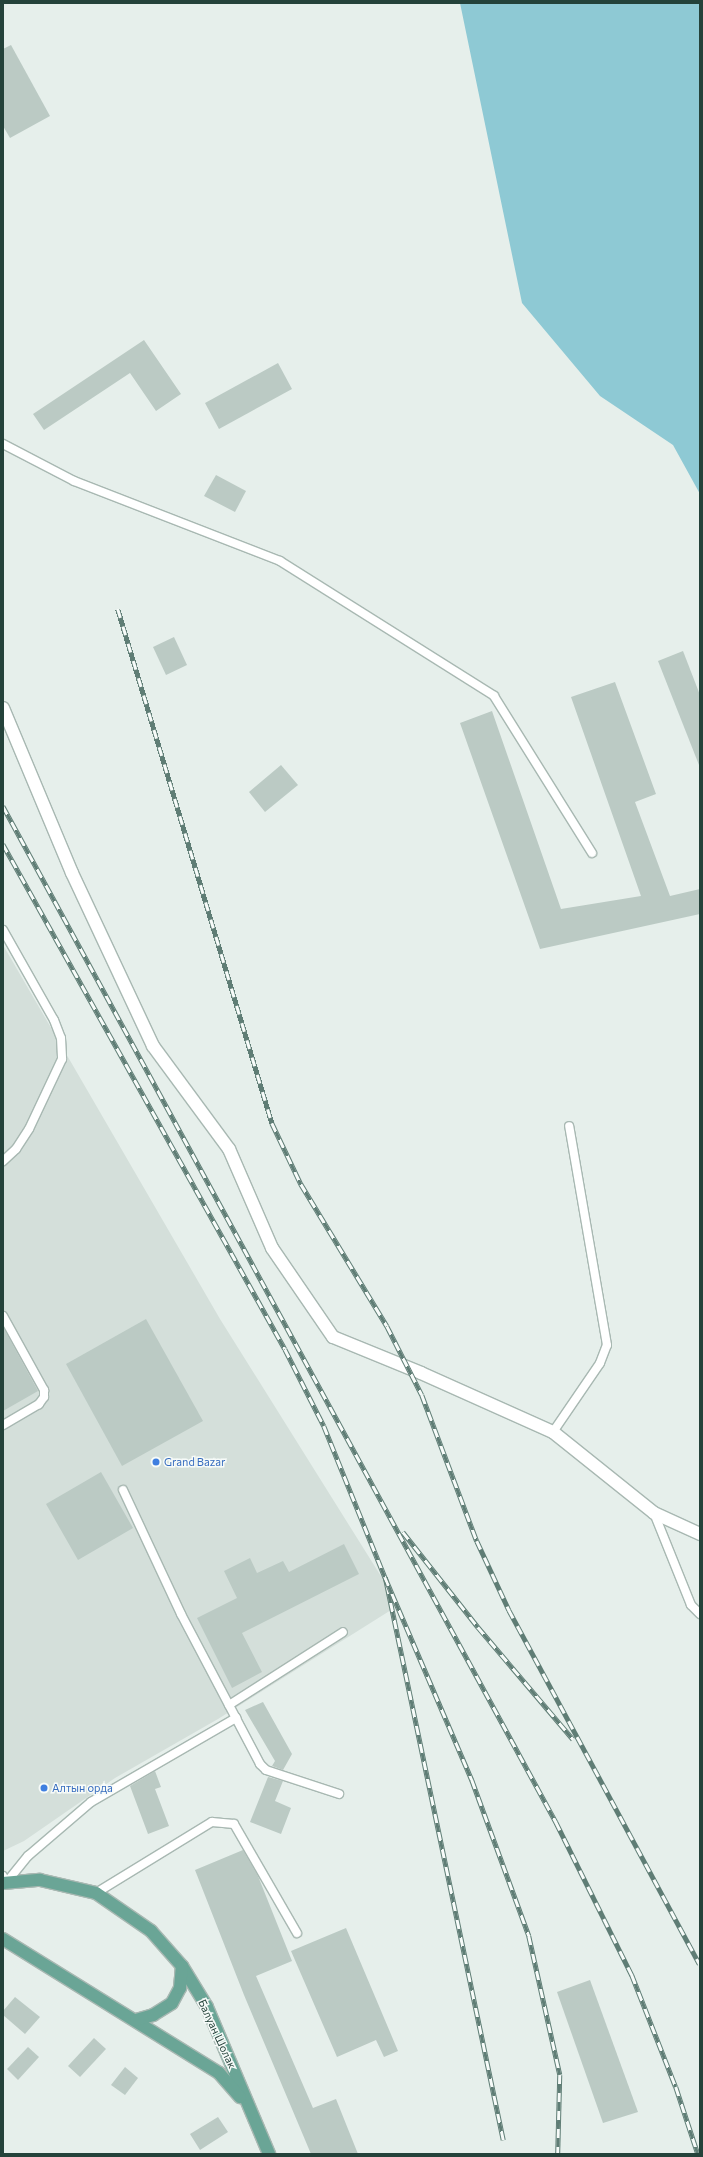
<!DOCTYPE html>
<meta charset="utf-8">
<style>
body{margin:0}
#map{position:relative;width:703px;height:2157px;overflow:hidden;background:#e6efeb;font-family:Commissioner,sans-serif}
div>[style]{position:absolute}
.built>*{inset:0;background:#d4dfda}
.water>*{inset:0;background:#8ec9d4}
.building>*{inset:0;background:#bbcac4}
.roads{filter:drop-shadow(1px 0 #a8b8b2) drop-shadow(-1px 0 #a8b8b2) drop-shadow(0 1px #a8b8b2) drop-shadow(0 -1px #a8b8b2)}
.lane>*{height:8px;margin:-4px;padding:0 4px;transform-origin:4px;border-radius:4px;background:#fff}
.street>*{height:12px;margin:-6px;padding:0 6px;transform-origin:6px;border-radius:6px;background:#fff}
.primary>*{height:12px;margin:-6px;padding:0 6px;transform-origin:6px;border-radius:6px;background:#6aa596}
.rail>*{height:4.5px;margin-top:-2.25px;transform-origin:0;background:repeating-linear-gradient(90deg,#f7fbf9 0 9px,#5f7d75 0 18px);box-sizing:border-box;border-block:1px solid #5f7d75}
.dots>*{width:11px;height:11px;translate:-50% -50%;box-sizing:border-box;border:2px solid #f7fbf9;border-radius:50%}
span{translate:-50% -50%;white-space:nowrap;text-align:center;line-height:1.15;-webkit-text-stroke:3px #f7fbf9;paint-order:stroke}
.shop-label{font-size:11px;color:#366cbe}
.left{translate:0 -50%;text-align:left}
.street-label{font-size:11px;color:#24423a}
.frame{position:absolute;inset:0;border:4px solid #24423a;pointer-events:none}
</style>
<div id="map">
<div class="built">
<i style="clip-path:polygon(3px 945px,220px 1319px,399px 1605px,218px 1719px,115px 1778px,24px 1841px,3px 1851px)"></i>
</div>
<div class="water">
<i style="clip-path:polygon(460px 3px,700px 3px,700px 494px,673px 445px,600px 396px,522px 303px)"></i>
</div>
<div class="building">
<i style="clip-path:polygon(11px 45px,50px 116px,10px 138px,3px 126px,3px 49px)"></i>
<i style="clip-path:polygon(144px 340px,181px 394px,156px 411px,130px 373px,44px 430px,33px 414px)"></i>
<i style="clip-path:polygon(278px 363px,292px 389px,219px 429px,205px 403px)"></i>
<i style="clip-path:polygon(216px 475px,246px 491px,235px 512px,204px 496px)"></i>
<i style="clip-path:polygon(174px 637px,187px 665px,166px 675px,153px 647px)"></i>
<i style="clip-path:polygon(683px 651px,700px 695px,699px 765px,658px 661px)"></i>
<i style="clip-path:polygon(615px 682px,656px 794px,635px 802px,670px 896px,700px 889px,700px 914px,540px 949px,460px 723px,492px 711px,561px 909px,641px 896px,571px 697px)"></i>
<i style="clip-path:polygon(281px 765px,298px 785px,265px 812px,249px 792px)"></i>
<i style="clip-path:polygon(146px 1319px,203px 1421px,122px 1466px,66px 1364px)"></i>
<i style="clip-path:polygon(3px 1327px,38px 1391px,3px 1411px)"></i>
<i style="clip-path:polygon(101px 1472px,133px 1528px,78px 1560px,46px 1504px)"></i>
<i style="clip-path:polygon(344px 1544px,359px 1574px,242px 1633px,262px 1672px,232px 1688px,197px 1618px,237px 1598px,224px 1571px,250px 1558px,257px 1573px,283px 1561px,289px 1572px)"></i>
<i style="clip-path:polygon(263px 1702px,292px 1754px,283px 1770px,272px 1766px,275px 1761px,245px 1710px)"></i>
<i style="clip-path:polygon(155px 1771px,161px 1787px,155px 1789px,169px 1826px,148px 1834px,130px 1786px)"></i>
<i style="clip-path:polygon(268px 1777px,283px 1781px,275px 1801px,291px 1808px,281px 1834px,250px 1822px)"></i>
<i style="clip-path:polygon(243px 1850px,258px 1876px,292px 1961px,256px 1976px,313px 2108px,336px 2099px,358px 2154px,311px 2154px,244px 1995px,195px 1870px)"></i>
<i style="clip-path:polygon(346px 1928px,398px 2051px,384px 2057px,376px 2040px,337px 2057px,291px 1951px)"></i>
<i style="clip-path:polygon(590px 1980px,638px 2112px,603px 2123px,557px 1992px)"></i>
<i style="clip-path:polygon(15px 1997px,40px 2017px,25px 2034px,3px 2015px,3px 2011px)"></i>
<i style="clip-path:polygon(94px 2038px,106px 2049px,80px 2077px,68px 2066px)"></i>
<i style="clip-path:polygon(28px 2047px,39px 2057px,18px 2080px,7px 2069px)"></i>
<i style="clip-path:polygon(125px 2067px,138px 2078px,125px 2095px,111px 2085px)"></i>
<i style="clip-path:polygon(218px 2117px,228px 2132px,200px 2150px,190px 2134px)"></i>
</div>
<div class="roads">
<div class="lane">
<i style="left:3px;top:444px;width:80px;rotate:27.5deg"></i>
<i style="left:74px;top:481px;width:221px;rotate:21.2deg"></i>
<i style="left:280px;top:561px;width:253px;rotate:32.2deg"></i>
<i style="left:494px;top:696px;width:185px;rotate:58deg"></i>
<i style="left:3px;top:930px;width:103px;rotate:60.5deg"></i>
<i style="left:54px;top:1020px;width:19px;rotate:69deg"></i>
<i style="left:61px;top:1038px;width:21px;rotate:87deg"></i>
<i style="left:62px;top:1059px;width:77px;rotate:115.2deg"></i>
<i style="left:29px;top:1129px;width:24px;rotate:123deg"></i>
<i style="left:16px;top:1149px;width:18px;rotate:137deg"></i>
<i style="left:3px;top:1316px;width:85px;rotate:61deg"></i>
<i style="left:44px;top:1390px;width:7px;rotate:90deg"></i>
<i style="left:44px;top:1397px;width:9px;rotate:126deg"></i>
<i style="left:39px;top:1404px;width:42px;rotate:149.7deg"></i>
<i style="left:553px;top:1432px;width:83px;rotate:-55.7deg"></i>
<i style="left:600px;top:1363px;width:19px;rotate:-69deg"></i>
<i style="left:607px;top:1345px;width:222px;rotate:-99.8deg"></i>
<i style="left:123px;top:1490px;width:137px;rotate:64.9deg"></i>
<i style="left:181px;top:1614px;width:170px;rotate:62.2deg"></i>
<i style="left:260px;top:1764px;width:8px;rotate:45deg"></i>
<i style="left:266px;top:1770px;width:77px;rotate:18.2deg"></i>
<i style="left:654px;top:1513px;width:99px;rotate:68.1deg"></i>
<i style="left:691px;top:1605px;width:13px;rotate:45deg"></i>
<i style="left:229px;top:1705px;width:135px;rotate:-32.6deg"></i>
<i style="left:3px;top:1876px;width:8px;rotate:67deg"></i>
<i style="left:6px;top:1883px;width:35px;rotate:-51deg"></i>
<i style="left:28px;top:1856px;width:83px;rotate:-40.6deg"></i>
<i style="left:91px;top:1802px;width:168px;rotate:-30.1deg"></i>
<i style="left:96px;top:1893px;width:136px;rotate:-31.5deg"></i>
<i style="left:212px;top:1822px;width:22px;rotate:5deg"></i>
<i style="left:234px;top:1824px;width:126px;rotate:60deg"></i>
</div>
<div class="street">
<i style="left:3px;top:708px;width:179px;rotate:67.3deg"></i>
<i style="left:72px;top:873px;width:191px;rotate:64.9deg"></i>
<i style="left:153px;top:1046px;width:128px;rotate:53.6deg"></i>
<i style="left:229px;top:1149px;width:108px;rotate:66.5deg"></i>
<i style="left:272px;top:1248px;width:108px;rotate:55.6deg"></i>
<i style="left:333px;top:1337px;width:95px;rotate:22.2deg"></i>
<i style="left:421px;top:1373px;width:145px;rotate:24.1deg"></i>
<i style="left:553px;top:1432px;width:129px;rotate:38.7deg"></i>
<i style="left:654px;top:1513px;width:51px;rotate:24.5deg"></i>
</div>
<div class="primary">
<i style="left:3px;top:1883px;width:37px;rotate:-5deg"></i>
<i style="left:40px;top:1880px;width:57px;rotate:13.1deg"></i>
<i style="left:96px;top:1893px;width:67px;rotate:34.6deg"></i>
<i style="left:151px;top:1931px;width:47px;rotate:48.5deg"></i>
<i style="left:182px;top:1966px;width:48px;rotate:58.6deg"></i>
<i style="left:207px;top:2007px;width:160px;rotate:67.1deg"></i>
<i style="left:3px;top:1939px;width:254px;rotate:31.8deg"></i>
<i style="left:219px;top:2073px;width:32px;rotate:49deg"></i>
<i style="left:136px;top:2020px;width:18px;rotate:-16deg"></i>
<i style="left:153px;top:2015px;width:22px;rotate:-32deg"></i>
<i style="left:172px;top:2003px;width:17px;rotate:-62deg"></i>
<i style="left:180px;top:1988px;width:22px;rotate:-85deg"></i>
</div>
</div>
<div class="rail">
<i style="left:118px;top:609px;width:537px;rotate:73.32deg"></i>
<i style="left:272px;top:1123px;width:68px;rotate:64.6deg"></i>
<i style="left:301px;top:1184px;width:166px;rotate:58.8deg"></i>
<i style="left:387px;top:1326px;width:77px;rotate:63.1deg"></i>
<i style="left:422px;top:1395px;width:156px;rotate:69.4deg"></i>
<i style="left:477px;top:1541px;width:76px;rotate:65.1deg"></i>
<i style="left:509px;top:1610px;width:402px;rotate:61.7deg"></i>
<i style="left:3px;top:806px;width:1157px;rotate:61.44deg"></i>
<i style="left:556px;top:1822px;width:171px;rotate:63.6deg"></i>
<i style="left:632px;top:1975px;width:120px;rotate:68.6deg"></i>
<i style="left:676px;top:2087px;width:71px;rotate:71.8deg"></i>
<i style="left:3px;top:844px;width:578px;rotate:60.82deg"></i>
<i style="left:285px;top:1349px;width:86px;rotate:63.1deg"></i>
<i style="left:324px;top:1426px;width:163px;rotate:68deg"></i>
<i style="left:403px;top:1532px;width:121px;rotate:51.7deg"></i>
<i style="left:478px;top:1627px;width:147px;rotate:49.7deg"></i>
<i style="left:503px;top:2140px;width:575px;rotate:-101.84deg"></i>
<i style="left:385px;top:1577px;width:221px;rotate:66.8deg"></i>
<i style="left:472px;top:1780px;width:166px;rotate:69.9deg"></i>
<i style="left:529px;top:1936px;width:142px;rotate:77.4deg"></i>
<i style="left:560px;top:2075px;width:79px;rotate:91.5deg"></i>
</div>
<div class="dots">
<i style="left:156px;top:1462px;background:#3f7fe0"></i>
<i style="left:44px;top:1788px;background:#3f7fe0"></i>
</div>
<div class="shop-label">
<span class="left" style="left:164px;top:1462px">Grand Bazar</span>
<span class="left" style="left:52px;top:1788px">Алтын орда</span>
</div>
<div class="street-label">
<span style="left:217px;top:2034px;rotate:65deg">Балуан Шолак</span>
</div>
<div class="frame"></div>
</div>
